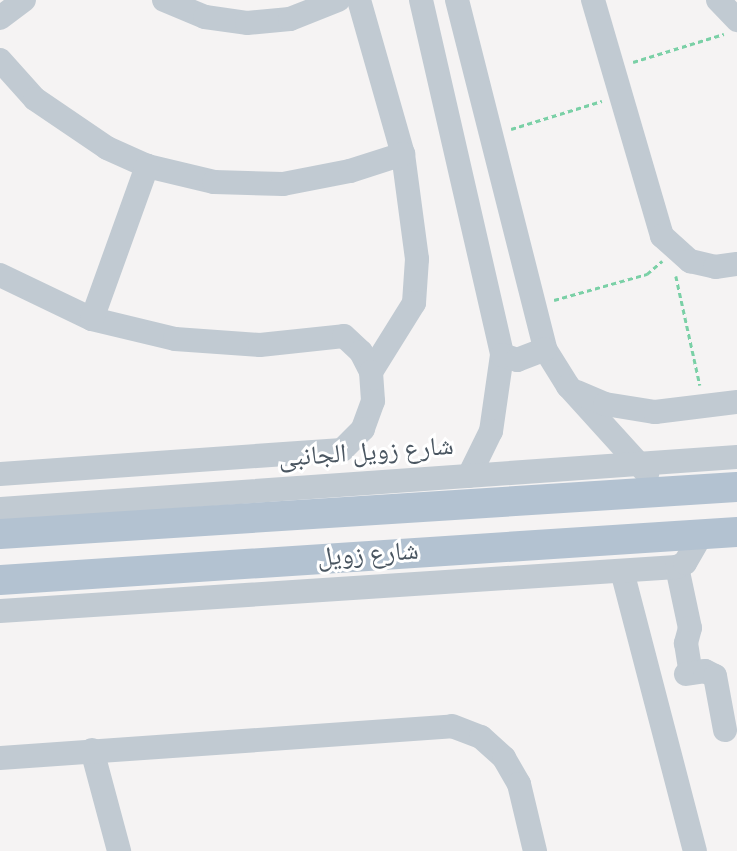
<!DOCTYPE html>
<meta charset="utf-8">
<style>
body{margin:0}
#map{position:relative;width:737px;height:851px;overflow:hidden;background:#f5f3f3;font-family:Signika,"Noto Naskh Arabic",sans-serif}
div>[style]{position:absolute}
.path>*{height:2.5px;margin-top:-1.25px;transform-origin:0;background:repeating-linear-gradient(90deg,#7ad0a6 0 5px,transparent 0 8.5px)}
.minor>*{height:24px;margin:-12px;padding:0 12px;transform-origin:12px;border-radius:12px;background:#c1cad2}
.major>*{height:30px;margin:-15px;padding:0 15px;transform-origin:15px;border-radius:15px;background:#b3c2d1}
span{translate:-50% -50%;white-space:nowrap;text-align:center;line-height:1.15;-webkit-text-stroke:6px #fff;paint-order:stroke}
.street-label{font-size:26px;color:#4a5661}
</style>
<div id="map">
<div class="path">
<i style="left:633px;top:62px;width:95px;rotate:-17.1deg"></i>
<i style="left:511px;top:129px;width:95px;rotate:-17.1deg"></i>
<i style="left:676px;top:276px;width:112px;rotate:77.6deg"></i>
<i style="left:554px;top:300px;width:97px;rotate:-15.6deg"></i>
<i style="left:647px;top:274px;width:20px;rotate:-41deg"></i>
</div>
<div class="minor">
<i style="left:164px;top:0;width:44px;rotate:22.5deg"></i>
<i style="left:205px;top:17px;width:42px;rotate:8.1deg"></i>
<i style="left:247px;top:23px;width:43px;rotate:-5.3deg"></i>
<i style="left:290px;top:19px;width:52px;rotate:-21.6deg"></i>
<i style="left:359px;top:0;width:160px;rotate:74.1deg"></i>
<i style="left:403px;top:154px;width:106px;rotate:82.4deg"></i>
<i style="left:417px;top:259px;width:44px;rotate:93.9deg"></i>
<i style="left:414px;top:303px;width:81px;rotate:121.9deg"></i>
<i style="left:421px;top:0;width:364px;rotate:77.1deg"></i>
<i style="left:502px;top:355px;width:77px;rotate:98.2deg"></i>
<i style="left:491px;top:431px;width:50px;rotate:116.1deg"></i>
<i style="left:457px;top:0;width:360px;rotate:75.8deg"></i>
<i style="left:545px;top:349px;width:44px;rotate:58.1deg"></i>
<i style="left:568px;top:386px;width:118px;rotate:47.8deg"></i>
<i style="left:593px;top:0;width:246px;rotate:73.7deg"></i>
<i style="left:662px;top:236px;width:38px;rotate:42deg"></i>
<i style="left:690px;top:261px;width:26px;rotate:13deg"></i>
<i style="left:715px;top:267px;width:22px;rotate:-8deg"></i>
<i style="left:718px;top:0;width:28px;rotate:46deg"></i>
<i style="left:0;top:18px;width:30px;rotate:-37deg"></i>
<i style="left:0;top:60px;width:52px;rotate:48.1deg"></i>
<i style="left:35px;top:99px;width:87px;rotate:34.2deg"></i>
<i style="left:107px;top:148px;width:44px;rotate:24.2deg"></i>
<i style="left:147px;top:166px;width:69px;rotate:13.4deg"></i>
<i style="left:214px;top:182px;width:69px;rotate:1.7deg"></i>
<i style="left:283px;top:184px;width:68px;rotate:-11deg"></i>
<i style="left:350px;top:171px;width:56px;rotate:-17.8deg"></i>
<i style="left:0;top:275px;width:102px;rotate:25.6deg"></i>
<i style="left:92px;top:319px;width:85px;rotate:13.5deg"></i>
<i style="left:175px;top:339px;width:85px;rotate:4deg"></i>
<i style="left:260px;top:345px;width:84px;rotate:-6.1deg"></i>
<i style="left:344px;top:336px;width:23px;rotate:43deg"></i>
<i style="left:361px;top:352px;width:22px;rotate:63deg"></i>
<i style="left:371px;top:372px;width:29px;rotate:86deg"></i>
<i style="left:373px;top:401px;width:30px;rotate:110deg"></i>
<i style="left:363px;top:429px;width:30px;rotate:135deg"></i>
<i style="left:342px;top:450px;width:343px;rotate:176deg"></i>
<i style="left:92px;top:319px;width:163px;rotate:-70.2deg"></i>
<i style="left:502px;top:355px;width:16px;rotate:18deg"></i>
<i style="left:517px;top:360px;width:30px;rotate:-21deg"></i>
<i style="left:577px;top:392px;width:30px;rotate:23deg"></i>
<i style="left:605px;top:404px;width:51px;rotate:9.1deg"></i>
<i style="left:655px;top:412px;width:83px;rotate:-7deg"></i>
<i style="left:0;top:509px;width:739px;rotate:-4.04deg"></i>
<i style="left:677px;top:567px;width:62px;rotate:78deg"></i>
<i style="left:690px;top:628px;width:16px;rotate:105deg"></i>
<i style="left:686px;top:643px;width:30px;rotate:81deg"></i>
<i style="left:622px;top:571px;width:289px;rotate:75.4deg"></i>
<i style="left:0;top:611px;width:678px;rotate:-3.72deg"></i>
<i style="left:677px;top:567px;width:9px;rotate:-27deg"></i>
<i style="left:685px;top:563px;width:34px;rotate:-60deg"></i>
<i style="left:686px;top:674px;width:19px;rotate:-9deg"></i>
<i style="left:705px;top:671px;width:11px;rotate:27deg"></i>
<i style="left:715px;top:676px;width:55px;rotate:79.5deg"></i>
<i style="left:92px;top:750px;width:105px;rotate:75deg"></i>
<i style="left:0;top:758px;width:453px;rotate:-4deg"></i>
<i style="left:452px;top:726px;width:31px;rotate:21deg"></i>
<i style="left:481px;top:737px;width:31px;rotate:42deg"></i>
<i style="left:504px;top:758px;width:30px;rotate:60deg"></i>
<i style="left:519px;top:784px;width:69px;rotate:76.6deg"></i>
</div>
<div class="major">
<i style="left:0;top:534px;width:738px;rotate:-3.65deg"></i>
<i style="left:0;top:580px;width:739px;rotate:-3.73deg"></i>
</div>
<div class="street-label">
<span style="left:366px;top:453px;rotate:-4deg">شارع زويل الجانبى</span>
<span style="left:368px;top:555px;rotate:-4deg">شارع زويل</span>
</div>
</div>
